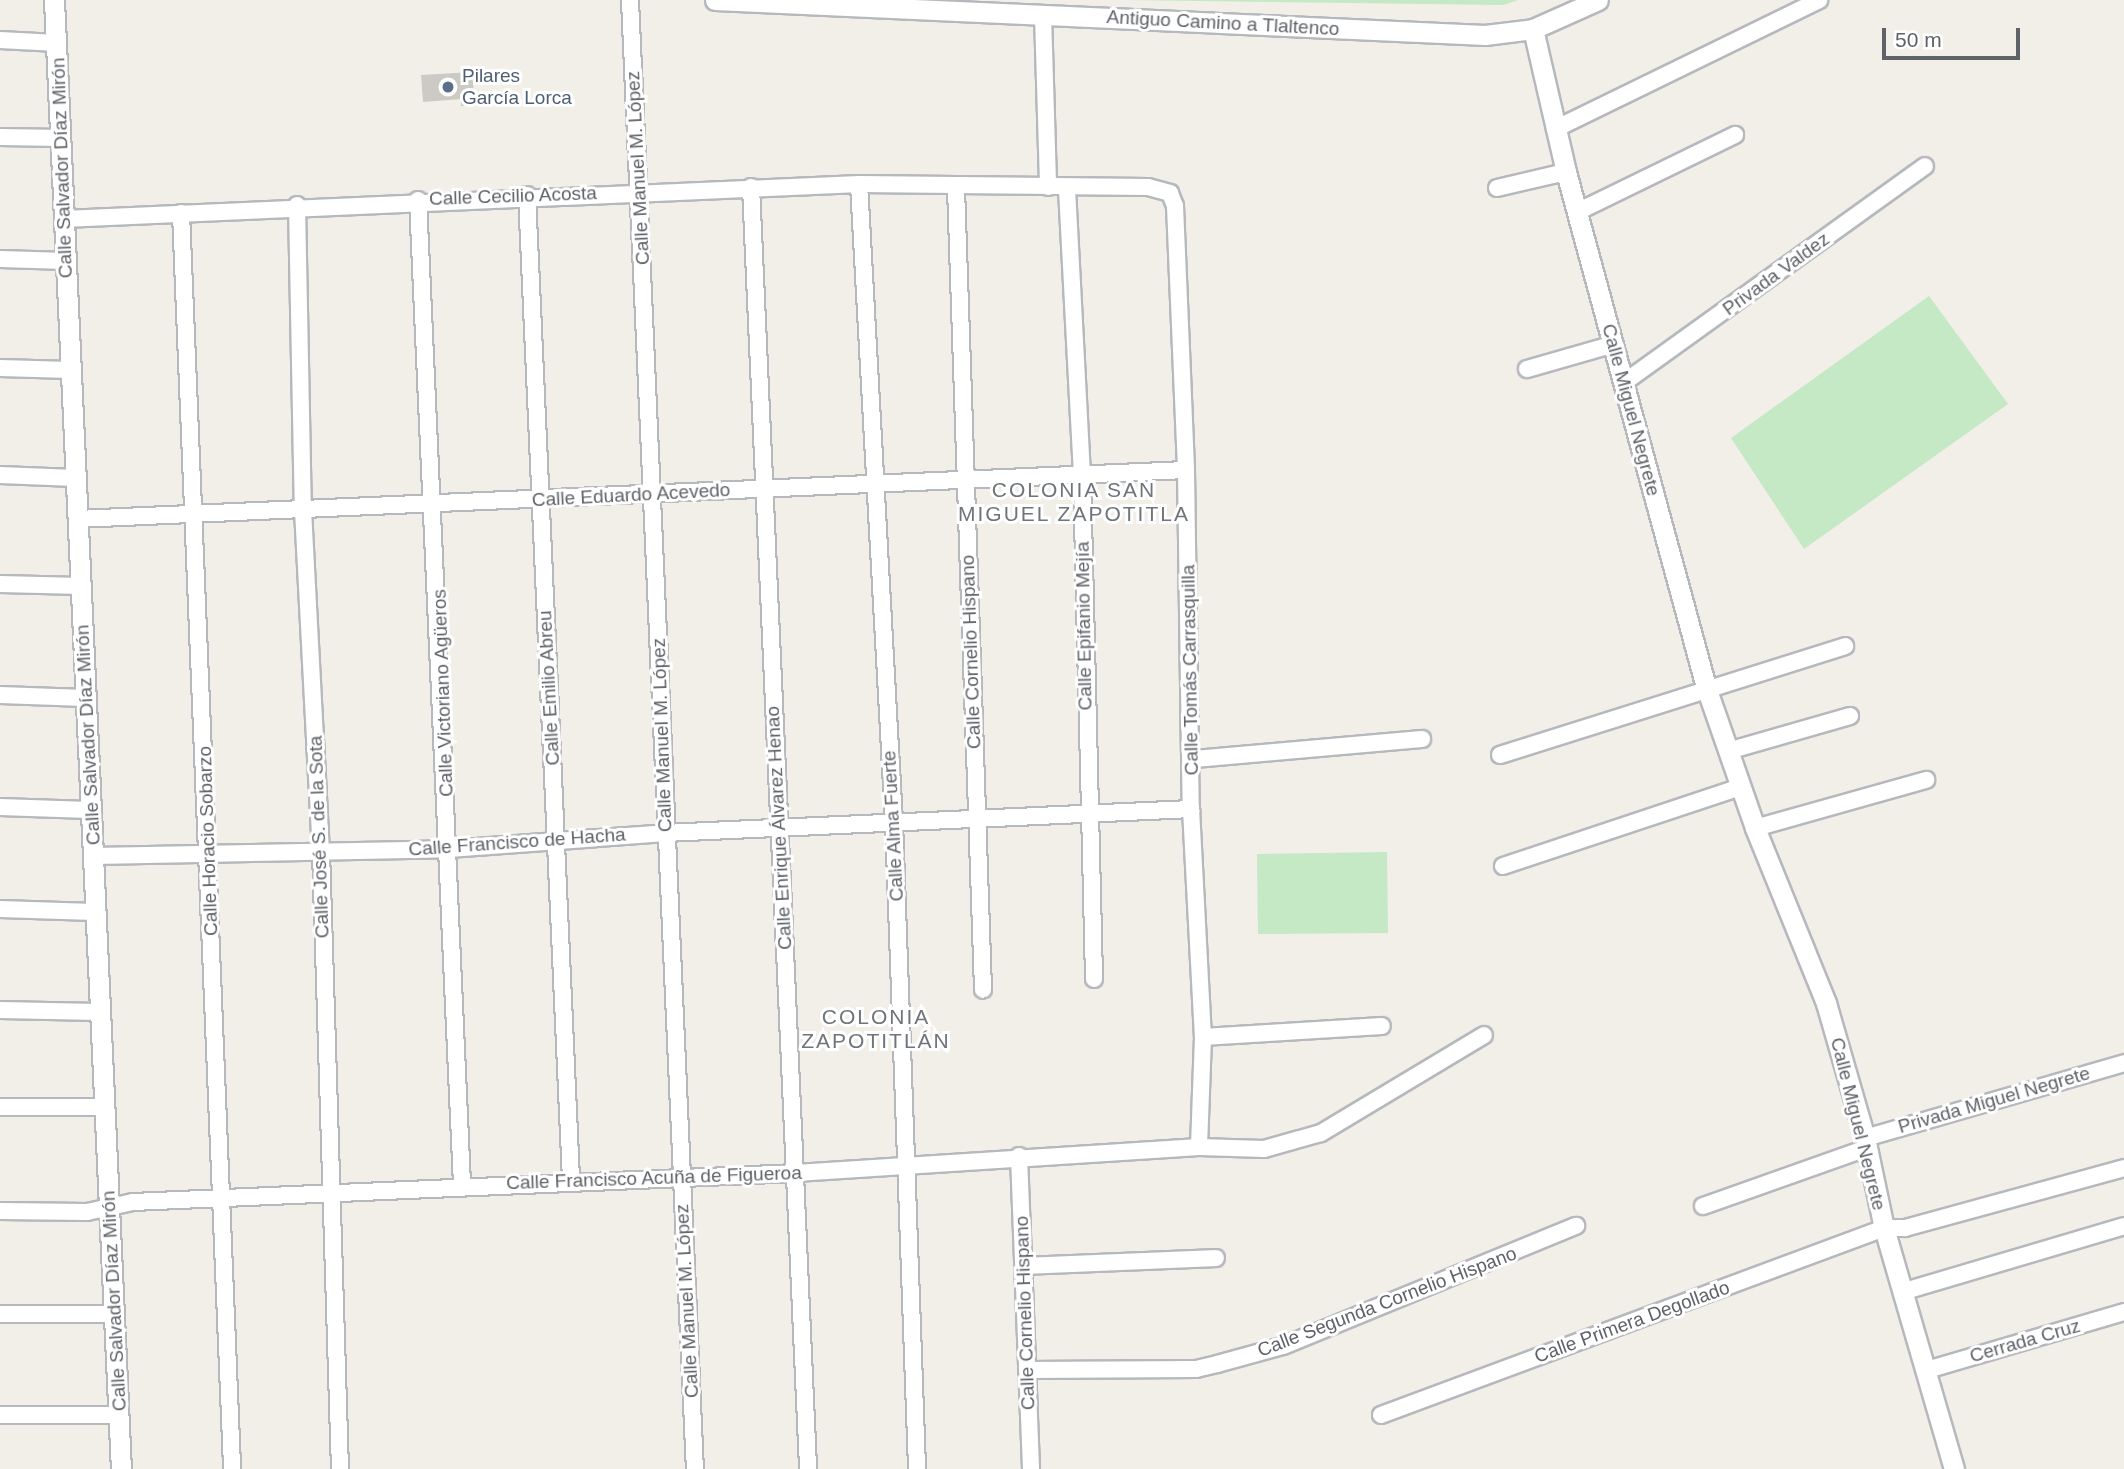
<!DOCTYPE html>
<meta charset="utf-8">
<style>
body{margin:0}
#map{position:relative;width:2124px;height:1469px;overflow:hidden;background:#f1efe8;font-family:Arial,sans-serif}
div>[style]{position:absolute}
.green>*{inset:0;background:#c5e8c5}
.building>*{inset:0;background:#cccac5}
.roads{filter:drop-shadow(2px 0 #b5b8bc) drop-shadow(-2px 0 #b5b8bc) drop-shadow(0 2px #b5b8bc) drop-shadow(0 -2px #b5b8bc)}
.minor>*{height:16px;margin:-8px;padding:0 8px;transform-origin:8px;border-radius:8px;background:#fff}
.tertiary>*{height:19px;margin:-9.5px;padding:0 9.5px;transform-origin:9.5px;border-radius:9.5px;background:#fff}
.dots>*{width:19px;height:19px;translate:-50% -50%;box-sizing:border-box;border:4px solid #fff;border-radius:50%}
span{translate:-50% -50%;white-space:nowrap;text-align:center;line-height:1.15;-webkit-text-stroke:6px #fff;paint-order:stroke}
.street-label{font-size:19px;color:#5f6368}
.service-label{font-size:19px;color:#4e5e75}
.left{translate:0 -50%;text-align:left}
.neighbourhood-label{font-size:21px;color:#70757a;letter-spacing:2px}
.scale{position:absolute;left:1882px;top:28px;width:138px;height:32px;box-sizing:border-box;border:4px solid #5f6368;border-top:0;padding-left:9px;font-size:21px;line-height:24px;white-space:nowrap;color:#5f6368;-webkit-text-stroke:5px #fff;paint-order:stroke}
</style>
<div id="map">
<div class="green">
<i style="clip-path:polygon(1124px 0,1518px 0,1503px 5px)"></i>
<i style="clip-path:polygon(1929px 296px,2008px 404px,1804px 549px,1731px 438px)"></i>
<i style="clip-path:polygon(1387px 852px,1388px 933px,1258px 934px,1257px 854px)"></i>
</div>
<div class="building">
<i style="clip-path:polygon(472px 72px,475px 105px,461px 106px,461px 99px,423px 102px,421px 75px)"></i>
</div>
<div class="roads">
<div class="minor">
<i style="left:630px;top:0;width:1470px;rotate:87.47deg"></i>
<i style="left:1043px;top:15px;width:172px;rotate:88.3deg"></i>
<i style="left:0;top:40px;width:57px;rotate:3deg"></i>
<i style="left:1555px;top:129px;width:294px;rotate:-26deg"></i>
<i style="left:0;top:137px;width:62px;rotate:0.9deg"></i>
<i style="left:859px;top:184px;width:639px;rotate:86.86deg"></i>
<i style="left:894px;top:822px;width:647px;rotate:87.96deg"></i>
<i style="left:751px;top:187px;width:1283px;rotate:87.45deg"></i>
<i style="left:956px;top:188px;width:802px;rotate:88.07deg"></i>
<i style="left:1497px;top:188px;width:71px;rotate:-13.1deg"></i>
<i style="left:1067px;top:189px;width:287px;rotate:87deg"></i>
<i style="left:1082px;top:476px;width:503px;rotate:88.63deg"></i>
<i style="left:527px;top:195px;width:987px;rotate:87.44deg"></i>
<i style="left:418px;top:200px;width:987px;rotate:87.44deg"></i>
<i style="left:297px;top:205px;width:305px;rotate:88.9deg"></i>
<i style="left:303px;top:510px;width:341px;rotate:87deg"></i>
<i style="left:321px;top:851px;width:618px;rotate:88.24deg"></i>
<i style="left:1577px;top:212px;width:176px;rotate:-26deg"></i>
<i style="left:181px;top:213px;width:1257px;rotate:87.67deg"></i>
<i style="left:64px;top:219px;width:796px;rotate:-2.52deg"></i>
<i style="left:859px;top:184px;width:289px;rotate:0.6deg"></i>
<i style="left:1148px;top:187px;width:23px;rotate:15deg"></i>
<i style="left:1170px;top:193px;width:14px;rotate:69deg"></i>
<i style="left:1175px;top:206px;width:264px;rotate:87.6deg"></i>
<i style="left:1186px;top:470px;width:339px;rotate:89.2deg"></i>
<i style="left:1191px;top:809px;width:228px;rotate:87deg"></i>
<i style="left:1203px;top:1037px;width:110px;rotate:92.1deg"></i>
<i style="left:0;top:259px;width:67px;rotate:1.7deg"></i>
<i style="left:0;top:368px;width:70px;rotate:1.6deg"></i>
<i style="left:1527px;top:369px;width:91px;rotate:-16deg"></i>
<i style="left:1626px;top:381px;width:368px;rotate:-35.7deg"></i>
<i style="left:0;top:475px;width:75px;rotate:2.3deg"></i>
<i style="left:77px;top:519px;width:1110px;rotate:-2.53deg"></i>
<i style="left:0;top:584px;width:81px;rotate:1.4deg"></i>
<i style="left:0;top:695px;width:85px;rotate:2deg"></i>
<i style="left:1728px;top:751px;width:127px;rotate:-16deg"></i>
<i style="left:1500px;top:755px;width:362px;rotate:-17.5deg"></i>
<i style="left:1194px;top:759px;width:229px;rotate:-5deg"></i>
<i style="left:0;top:807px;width:89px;rotate:1.9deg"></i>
<i style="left:1755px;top:828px;width:178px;rotate:-15.7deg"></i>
<i style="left:94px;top:856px;width:355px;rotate:-1.1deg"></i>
<i style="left:449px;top:849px;width:217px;rotate:-4.2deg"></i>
<i style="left:665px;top:833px;width:527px;rotate:-2.61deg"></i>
<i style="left:1503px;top:866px;width:250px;rotate:-18.4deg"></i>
<i style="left:0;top:909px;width:94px;rotate:1.8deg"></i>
<i style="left:0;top:1010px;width:98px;rotate:1.2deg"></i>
<i style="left:1203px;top:1037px;width:179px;rotate:-3.5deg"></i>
<i style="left:0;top:1107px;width:105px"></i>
<i style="left:1865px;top:1138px;width:270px;rotate:-16.1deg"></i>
<i style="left:1019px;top:1156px;width:313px;rotate:87.8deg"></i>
<i style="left:1703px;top:1206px;width:174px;rotate:-19.5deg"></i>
<i style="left:0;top:1211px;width:87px;rotate:0.7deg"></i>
<i style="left:87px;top:1212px;width:47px;rotate:-12.3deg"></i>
<i style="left:133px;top:1202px;width:664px;rotate:-2.5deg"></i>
<i style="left:796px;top:1173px;width:404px;rotate:-3.7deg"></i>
<i style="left:1199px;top:1147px;width:65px;rotate:1.8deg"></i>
<i style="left:1264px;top:1149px;width:59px;rotate:-15.7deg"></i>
<i style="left:1321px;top:1133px;width:190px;rotate:-31deg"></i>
<i style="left:1025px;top:1266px;width:191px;rotate:-2.4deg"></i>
<i style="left:1905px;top:1291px;width:228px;rotate:-16.5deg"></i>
<i style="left:0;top:1314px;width:114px"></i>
<i style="left:1027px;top:1370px;width:169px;rotate:-0.3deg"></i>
<i style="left:1196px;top:1369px;width:22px;rotate:-13deg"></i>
<i style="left:1217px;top:1364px;width:68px;rotate:-15.3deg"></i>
<i style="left:1283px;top:1346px;width:317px;rotate:-22.3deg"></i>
<i style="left:1927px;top:1370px;width:205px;rotate:-16.4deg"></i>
<i style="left:0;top:1415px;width:120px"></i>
<i style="left:1381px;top:1415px;width:537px;rotate:-20.39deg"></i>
<i style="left:1884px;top:1228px;width:21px"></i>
<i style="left:1905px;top:1228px;width:227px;rotate:-15.3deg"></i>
</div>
<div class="tertiary">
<i style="left:54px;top:0;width:1471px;rotate:87.39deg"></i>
<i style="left:715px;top:0;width:771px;rotate:2.6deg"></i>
<i style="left:1485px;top:35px;width:48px;rotate:-7.1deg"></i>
<i style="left:1533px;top:29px;width:71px;rotate:-24deg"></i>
<i style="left:1533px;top:29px;width:147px;rotate:77deg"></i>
<i style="left:1566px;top:172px;width:534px;rotate:74.79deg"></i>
<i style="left:1706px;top:687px;width:149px;rotate:70.8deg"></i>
<i style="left:1755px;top:828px;width:189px;rotate:67.9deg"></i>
<i style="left:1826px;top:1003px;width:141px;rotate:73.9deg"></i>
<i style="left:1865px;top:1138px;width:92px;rotate:78.1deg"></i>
<i style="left:1884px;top:1228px;width:251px;rotate:73.8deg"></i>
</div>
</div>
<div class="dots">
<i style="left:448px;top:87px;background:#5c6f8a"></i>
</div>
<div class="street-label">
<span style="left:1223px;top:23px;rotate:3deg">Antiguo Camino a Tlaltenco</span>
<span style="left:62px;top:168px;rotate:-92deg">Calle Salvador Díaz Mirón</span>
<span style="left:638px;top:168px;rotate:-93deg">Calle Manuel M. López</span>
<span style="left:513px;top:196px;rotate:-2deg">Calle Cecilio Acosta</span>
<span style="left:1776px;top:274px;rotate:-36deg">Privada Valdez</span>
<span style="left:1631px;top:410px;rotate:75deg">Calle Miguel Negrete</span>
<span style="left:631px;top:495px;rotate:-3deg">Calle Eduardo Acevedo</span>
<span style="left:1084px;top:626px;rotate:-91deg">Calle Epifanio Mejía</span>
<span style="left:971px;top:652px;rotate:-92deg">Calle Cornelio Hispano</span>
<span style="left:1190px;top:670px;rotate:-91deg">Calle Tomás Carrasquilla</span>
<span style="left:549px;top:688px;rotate:-93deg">Calle Emilio Abreu</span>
<span style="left:443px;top:693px;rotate:-92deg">Calle Victoriano Agüeros</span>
<span style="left:88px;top:735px;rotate:-93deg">Calle Salvador Díaz Mirón</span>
<span style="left:662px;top:735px;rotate:-92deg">Calle Manuel M. López</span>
<span style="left:893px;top:826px;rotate:-93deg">Calle Alma Fuerte</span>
<span style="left:779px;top:828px;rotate:-93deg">Calle Enrique Álvarez Henao</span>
<span style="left:319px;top:837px;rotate:-92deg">Calle José S. de la Sota</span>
<span style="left:208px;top:841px;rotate:-92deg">Calle Horacio Sobarzo</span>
<span style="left:517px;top:842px;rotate:-4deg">Calle Francisco de Hacha</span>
<span style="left:1994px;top:1100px;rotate:-16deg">Privada Miguel Negrete</span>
<span style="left:1858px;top:1124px;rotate:76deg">Calle Miguel Negrete</span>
<span style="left:654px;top:1178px;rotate:-2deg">Calle Francisco Acuña de Figueroa</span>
<span style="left:114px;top:1301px;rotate:-93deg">Calle Salvador Díaz Mirón</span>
<span style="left:687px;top:1301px;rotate:-93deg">Calle Manuel M. López</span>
<span style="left:1387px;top:1302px;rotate:-21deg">Calle Segunda Cornelio Hispano</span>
<span style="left:1025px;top:1313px;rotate:-92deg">Calle Cornelio Hispano</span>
<span style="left:1632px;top:1322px;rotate:-20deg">Calle Primera Degollado</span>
<span style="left:2025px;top:1341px;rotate:-16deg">Cerrada Cruz</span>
</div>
<div class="service-label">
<span class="left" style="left:462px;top:87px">Pilares<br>García Lorca</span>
</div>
<div class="neighbourhood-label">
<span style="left:1074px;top:502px">COLONIA SAN<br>MIGUEL ZAPOTITLA</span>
<span style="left:876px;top:1029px">COLONIA<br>ZAPOTITLÁN</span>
</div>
<div class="scale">50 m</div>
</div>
